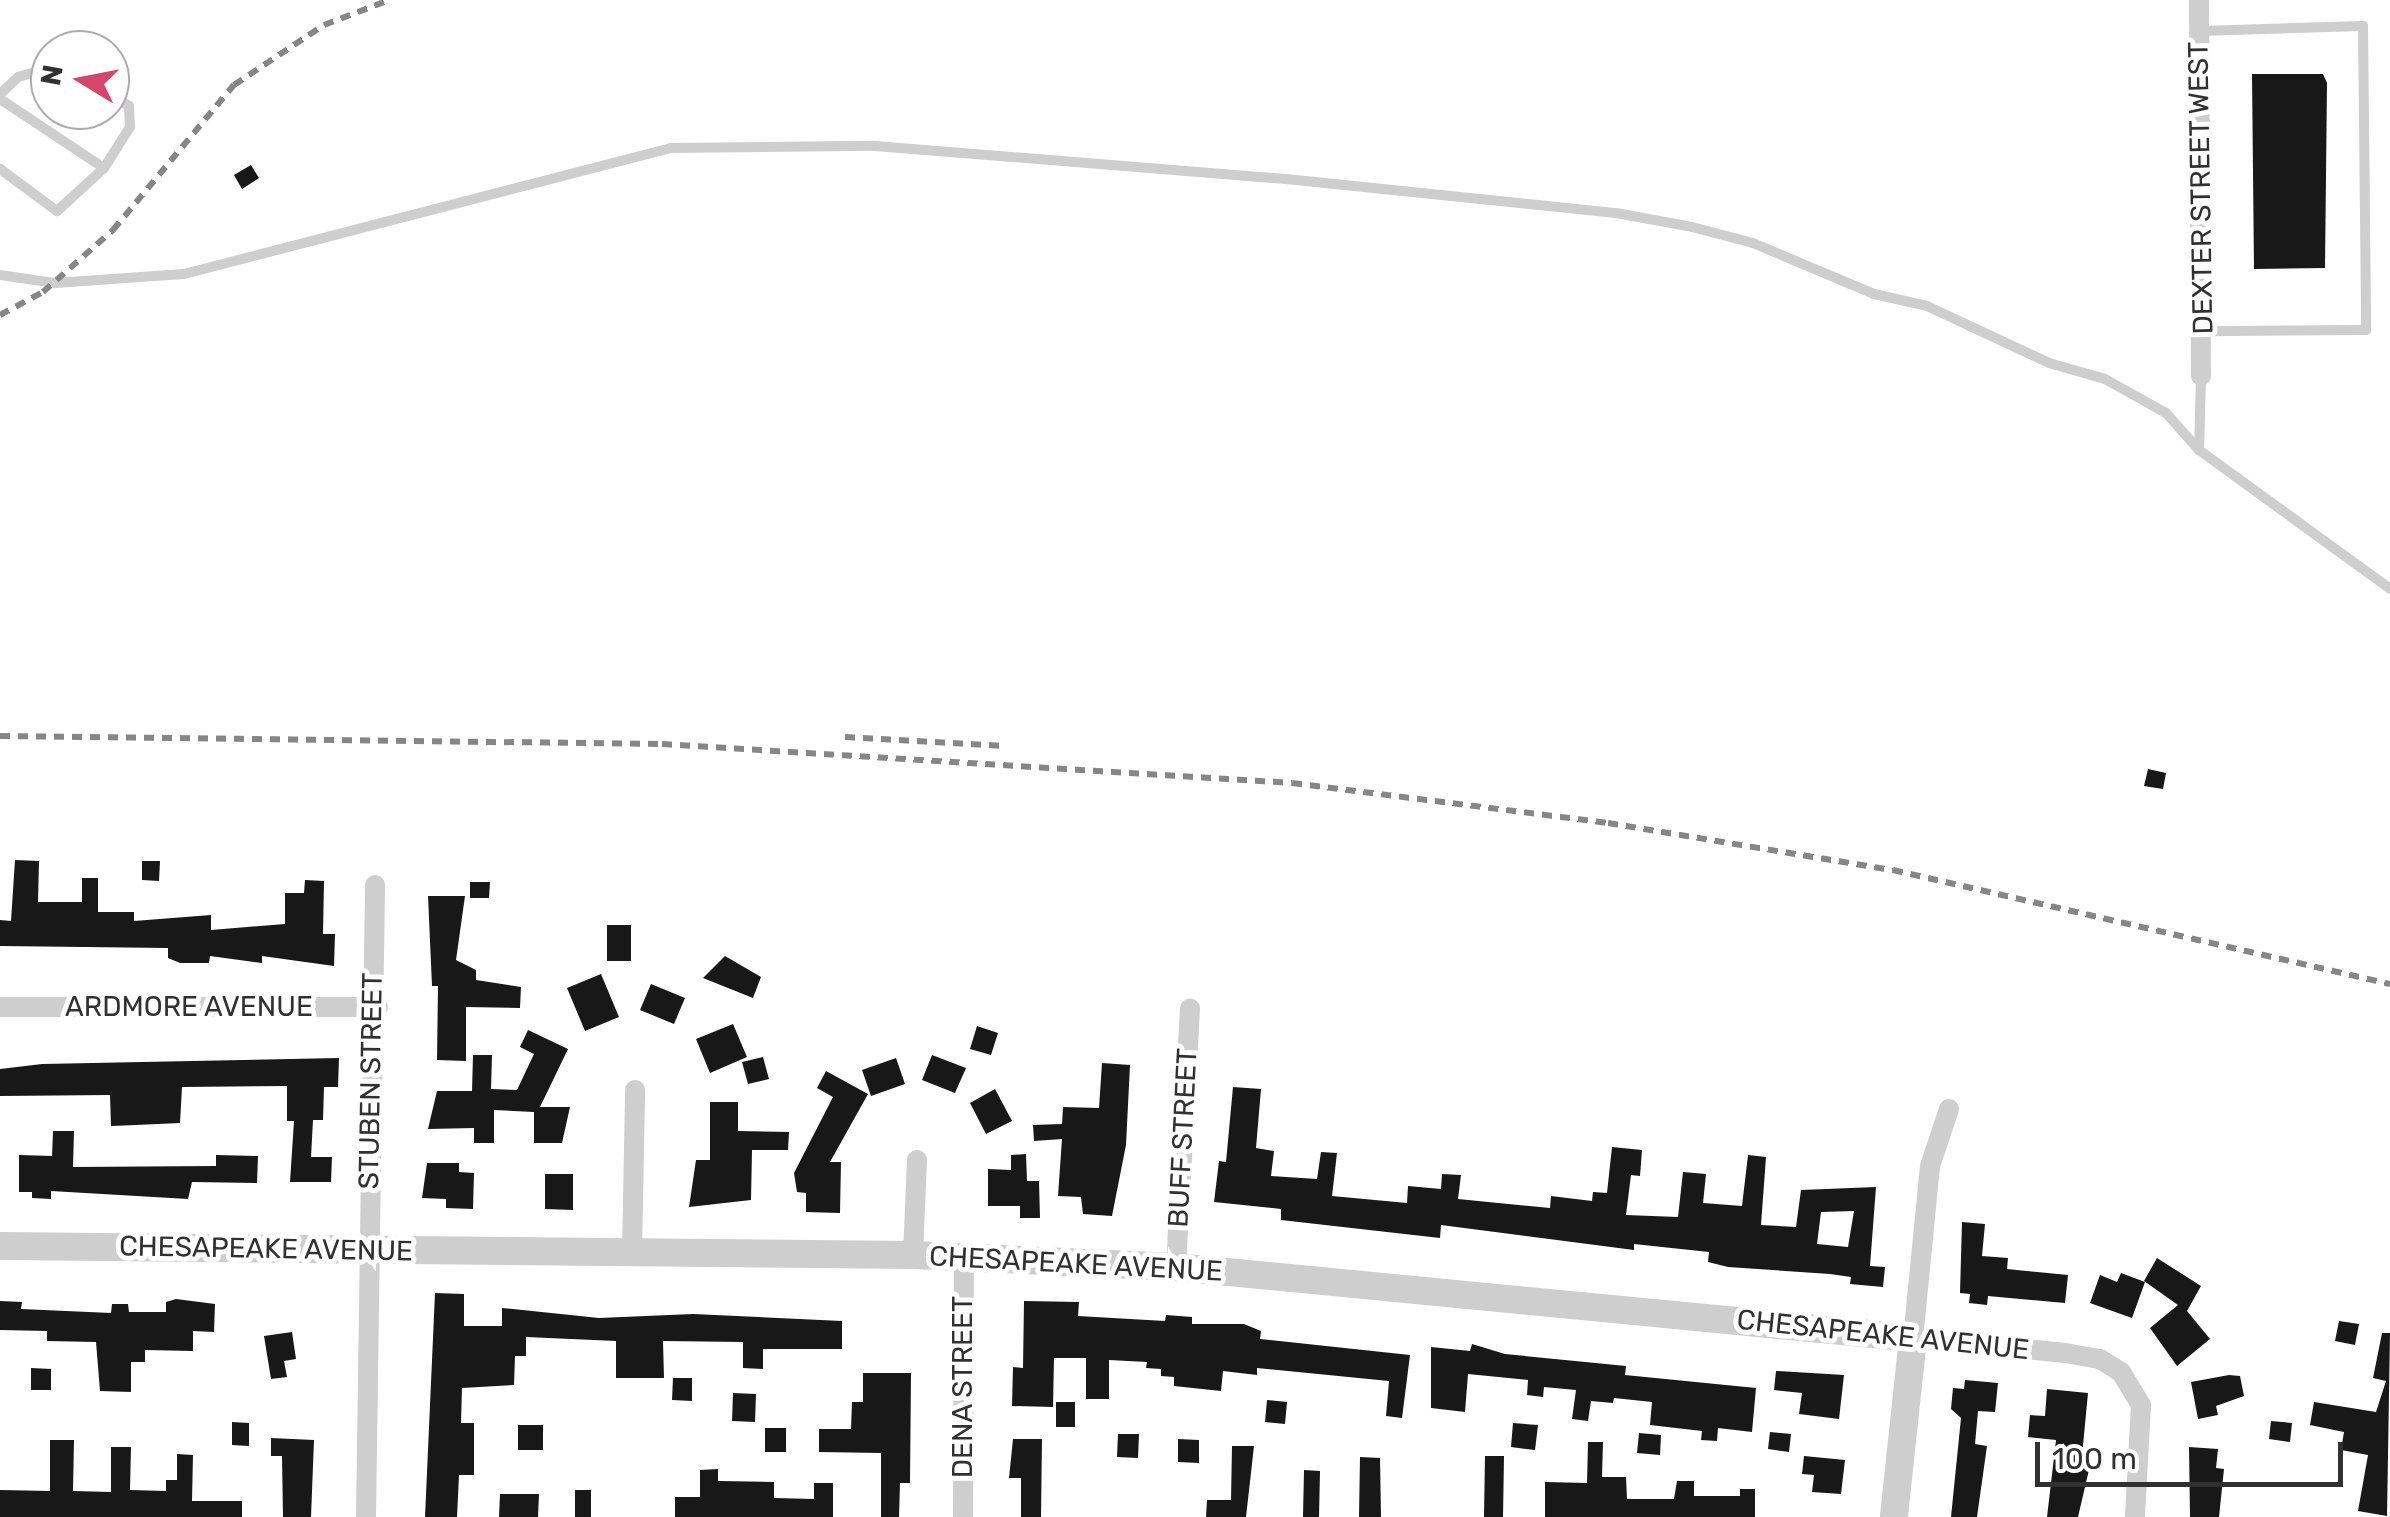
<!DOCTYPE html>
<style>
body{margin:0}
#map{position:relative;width:2390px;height:1517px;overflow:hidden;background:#fff;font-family:Rubik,sans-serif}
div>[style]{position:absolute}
.building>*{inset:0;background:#181818}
.service>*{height:10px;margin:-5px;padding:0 5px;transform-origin:5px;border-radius:5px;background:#cecece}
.minor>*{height:20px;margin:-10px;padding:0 10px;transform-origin:10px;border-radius:10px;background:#cecece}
.tertiary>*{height:28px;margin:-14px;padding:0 14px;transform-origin:14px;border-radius:14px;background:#cecece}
.rail>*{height:6px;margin-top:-3px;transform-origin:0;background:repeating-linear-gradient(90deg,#868686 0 10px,transparent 0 18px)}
span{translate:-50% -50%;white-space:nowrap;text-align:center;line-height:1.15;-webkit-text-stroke:10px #fff;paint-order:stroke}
.street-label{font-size:28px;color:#313131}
.north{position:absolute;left:30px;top:30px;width:100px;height:100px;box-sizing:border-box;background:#fff;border:2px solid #adadad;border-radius:50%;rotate:280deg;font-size:28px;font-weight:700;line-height:40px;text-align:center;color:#313131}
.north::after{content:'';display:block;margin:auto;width:35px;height:45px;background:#d6466a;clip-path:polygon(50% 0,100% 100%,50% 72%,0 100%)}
.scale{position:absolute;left:2035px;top:1442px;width:308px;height:45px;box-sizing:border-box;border:5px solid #313131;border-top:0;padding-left:12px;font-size:30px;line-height:35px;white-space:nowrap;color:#313131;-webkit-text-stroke:8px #fff;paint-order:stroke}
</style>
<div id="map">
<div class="building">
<i style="clip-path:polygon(2252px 74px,2323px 74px,2327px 83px,2325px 268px,2254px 269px)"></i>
<i style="clip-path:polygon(251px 165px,259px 178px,242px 189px,234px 175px)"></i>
<i style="clip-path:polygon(2148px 769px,2166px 773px,2163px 789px,2144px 786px)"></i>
<i style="clip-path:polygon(15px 860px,39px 861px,38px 902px,82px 902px,82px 878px,98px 878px,98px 912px,134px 912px,134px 921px,211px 915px,211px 930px,285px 924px,285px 893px,304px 893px,305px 880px,324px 881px,323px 934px,335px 934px,334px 966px,262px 956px,262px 963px,210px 956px,209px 963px,180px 963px,168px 958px,168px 948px,0 946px,0 920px,11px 921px)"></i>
<i style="clip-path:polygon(142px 861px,160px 861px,159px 881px,142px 880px)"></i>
<i style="clip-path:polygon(470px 882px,490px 882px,489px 898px,470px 898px)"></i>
<i style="clip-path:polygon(428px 896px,465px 896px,456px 960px,476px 970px,476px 980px,521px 987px,520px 1008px,466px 1007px,466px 1061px,437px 1060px,438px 986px,432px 986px)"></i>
<i style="clip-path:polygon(607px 925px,631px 925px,631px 961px,607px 961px)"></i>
<i style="clip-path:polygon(725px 956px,761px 977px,753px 998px,703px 978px)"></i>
<i style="clip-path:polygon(601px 974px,619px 1017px,585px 1031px,567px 988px)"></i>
<i style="clip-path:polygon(651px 984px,685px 998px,674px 1024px,640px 1010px)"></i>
<i style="clip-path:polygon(733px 1024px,747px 1057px,710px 1073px,696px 1039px)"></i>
<i style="clip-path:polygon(977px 1026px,998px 1033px,991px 1055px,970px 1049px)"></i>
<i style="clip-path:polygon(528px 1030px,568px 1049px,540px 1107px,570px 1107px,562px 1143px,534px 1143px,534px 1112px,494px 1110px,494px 1143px,474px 1143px,474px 1128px,428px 1129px,437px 1091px,472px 1091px,473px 1055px,492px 1055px,491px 1089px,517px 1090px,534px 1054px,520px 1047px)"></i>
<i style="clip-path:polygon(932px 1055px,966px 1068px,955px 1093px,922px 1080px)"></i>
<i style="clip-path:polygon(763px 1057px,769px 1079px,748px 1084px,742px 1062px)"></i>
<i style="clip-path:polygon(339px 1058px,338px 1087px,324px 1087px,323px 1120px,313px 1120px,311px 1157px,332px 1157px,331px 1182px,290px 1182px,294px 1121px,287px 1121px,287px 1086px,182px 1087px,180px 1123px,136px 1125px,111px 1126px,110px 1095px,0 1096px,0 1069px,42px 1064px)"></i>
<i style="clip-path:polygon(896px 1058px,905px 1084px,871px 1096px,862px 1070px)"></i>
<i style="clip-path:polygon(1102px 1063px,1130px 1065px,1126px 1145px,1112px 1216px,1083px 1214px,1081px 1197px,1058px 1196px,1062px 1139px,1034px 1141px,1033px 1125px,1062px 1124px,1063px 1107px,1099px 1108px)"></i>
<i style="clip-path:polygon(826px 1071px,868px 1094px,830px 1162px,841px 1162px,840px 1213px,806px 1212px,806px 1193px,797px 1192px,794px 1173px,833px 1097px,817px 1088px)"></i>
<i style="clip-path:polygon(evenodd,1233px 1087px,1261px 1089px,1256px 1148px,1274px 1151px,1271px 1176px,1317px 1179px,1321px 1152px,1337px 1153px,1332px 1196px,1407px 1203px,1408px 1186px,1441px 1189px,1442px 1174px,1461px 1175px,1458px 1199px,1550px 1208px,1551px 1196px,1592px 1201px,1593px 1192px,1607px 1193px,1612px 1147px,1642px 1150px,1640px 1176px,1631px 1175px,1626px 1215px,1678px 1217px,1683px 1172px,1706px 1174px,1703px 1203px,1742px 1206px,1748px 1155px,1766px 1157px,1761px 1225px,1796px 1227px,1801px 1190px,1876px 1187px,1870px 1266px,1885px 1267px,1883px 1287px,1850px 1284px,1851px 1277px,1830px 1274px,1728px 1267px,1708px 1262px,1709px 1252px,1634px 1244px,1634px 1250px,1441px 1225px,1440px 1238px,1281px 1220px,1281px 1209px,1214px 1202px,1219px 1161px,1226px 1162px,1233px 1087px,1854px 1211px,1848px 1247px,1817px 1244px,1821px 1212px,1854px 1211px)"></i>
<i style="clip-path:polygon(995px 1089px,1012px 1121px,986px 1134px,970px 1103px)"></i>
<i style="clip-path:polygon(710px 1102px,738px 1102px,738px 1131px,789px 1132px,788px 1150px,752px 1150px,751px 1200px,689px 1207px,696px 1160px,710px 1160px)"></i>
<i style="clip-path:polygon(53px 1131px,74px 1131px,73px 1167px,216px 1166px,216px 1155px,258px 1156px,257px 1183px,192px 1182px,188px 1199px,51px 1191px,51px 1199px,32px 1198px,32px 1192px,19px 1192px,19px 1155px,52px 1156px)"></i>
<i style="clip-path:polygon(1026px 1154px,1027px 1181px,1039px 1181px,1040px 1218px,1020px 1218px,1020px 1206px,988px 1206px,988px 1169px,1011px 1170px,1011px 1155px)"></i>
<i style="clip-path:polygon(427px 1163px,459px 1163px,459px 1172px,474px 1173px,473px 1209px,446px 1208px,446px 1199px,422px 1198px)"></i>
<i style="clip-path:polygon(545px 1174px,573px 1174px,573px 1210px,545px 1209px)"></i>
<i style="clip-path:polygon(1962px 1222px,1985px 1224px,1982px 1256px,2008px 1258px,2007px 1269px,2068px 1275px,2065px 1303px,1988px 1296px,1987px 1305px,1969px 1303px,1970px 1294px,1960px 1293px)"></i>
<i style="clip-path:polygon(2157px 1258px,2201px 1286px,2187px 1311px,2210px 1339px,2177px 1366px,2150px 1328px,2178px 1305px,2144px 1281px)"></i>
<i style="clip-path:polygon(2121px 1273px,2145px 1282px,2132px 1318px,2090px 1303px,2100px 1275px,2117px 1282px)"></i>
<i style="clip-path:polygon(435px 1293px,464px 1294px,464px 1326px,502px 1326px,502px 1308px,599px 1318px,693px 1314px,842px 1321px,842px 1349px,763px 1349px,763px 1369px,743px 1368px,743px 1342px,663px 1341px,664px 1378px,616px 1378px,616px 1341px,526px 1337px,526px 1356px,515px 1356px,514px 1385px,462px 1388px,461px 1423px,474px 1423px,474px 1475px,459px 1475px,457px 1517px,425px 1517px)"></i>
<i style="clip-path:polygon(176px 1299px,215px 1304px,214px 1332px,193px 1331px,193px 1351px,145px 1350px,145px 1362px,131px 1362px,131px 1392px,100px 1391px,96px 1342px,47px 1341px,47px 1331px,0 1330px,0 1301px,22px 1302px,21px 1309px,111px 1313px,112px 1304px,128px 1304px,129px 1312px,166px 1312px,166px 1302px)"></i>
<i style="clip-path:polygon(1024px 1301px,1079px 1302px,1078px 1316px,1165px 1321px,1166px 1315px,1192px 1317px,1192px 1324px,1244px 1324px,1261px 1331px,1260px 1339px,1410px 1355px,1402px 1418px,1386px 1416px,1389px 1381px,1257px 1368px,1257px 1375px,1223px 1371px,1221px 1391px,1174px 1386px,1174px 1377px,1161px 1376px,1161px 1369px,1146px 1368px,1147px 1362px,1109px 1360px,1109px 1399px,1086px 1399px,1086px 1358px,1054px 1358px,1053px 1407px,1012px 1406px,1013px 1367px,1023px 1368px)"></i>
<i style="clip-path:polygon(2339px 1321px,2359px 1324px,2355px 1345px,2335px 1341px)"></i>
<i style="clip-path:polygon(292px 1332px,296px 1359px,284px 1361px,287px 1377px,271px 1379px,264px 1336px)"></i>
<i style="clip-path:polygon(2382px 1333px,2390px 1333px,2387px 1516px,2358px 1511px,2368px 1455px,2341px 1450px,2344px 1432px,2310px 1425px,2314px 1402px,2376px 1412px,2386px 1381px,2373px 1378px)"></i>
<i style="clip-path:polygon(1472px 1344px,1505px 1354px,1626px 1366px,1625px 1375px,1756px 1388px,1752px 1432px,1718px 1428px,1717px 1441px,1701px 1440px,1702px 1431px,1650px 1425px,1652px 1402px,1614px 1398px,1613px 1403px,1591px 1401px,1588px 1421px,1572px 1419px,1576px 1390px,1544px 1387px,1543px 1397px,1527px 1395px,1528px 1380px,1468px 1374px,1465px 1412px,1431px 1408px,1431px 1347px,1470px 1351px)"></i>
<i style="clip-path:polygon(31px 1368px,51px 1369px,51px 1390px,31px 1390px)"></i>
<i style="clip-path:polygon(1776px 1371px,1844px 1375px,1839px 1419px,1799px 1414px,1802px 1393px,1774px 1390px)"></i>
<i style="clip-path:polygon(863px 1373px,911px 1373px,910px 1483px,900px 1483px,899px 1517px,881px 1517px,881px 1453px,819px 1452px,819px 1429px,851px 1429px,852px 1402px,863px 1402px)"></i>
<i style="clip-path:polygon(2229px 1375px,2240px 1376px,2244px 1396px,2216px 1406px,2218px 1415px,2198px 1419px,2191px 1382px)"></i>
<i style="clip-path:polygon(673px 1378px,692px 1378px,692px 1401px,672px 1400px)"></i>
<i style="clip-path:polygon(1965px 1380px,1998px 1383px,1995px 1412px,1978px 1411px,1975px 1444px,1987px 1446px,1977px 1517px,1951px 1517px,1961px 1418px,1951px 1409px,1953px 1388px,1964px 1389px)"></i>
<i style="clip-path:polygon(2047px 1389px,2088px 1393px,2082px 1456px,2092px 1457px,2078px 1517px,2047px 1517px,2056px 1440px,2028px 1437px,2030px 1415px,2045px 1416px)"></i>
<i style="clip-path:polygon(733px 1393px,756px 1394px,755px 1422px,732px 1421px)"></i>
<i style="clip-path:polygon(1267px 1400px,1287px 1402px,1285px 1424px,1265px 1422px)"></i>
<i style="clip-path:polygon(1056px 1402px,1075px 1402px,1075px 1427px,1056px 1427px)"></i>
<i style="clip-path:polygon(2271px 1421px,2292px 1423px,2290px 1442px,2269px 1439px)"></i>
<i style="clip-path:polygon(232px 1422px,249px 1423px,249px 1446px,232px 1445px)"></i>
<i style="clip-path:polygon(1513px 1423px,1538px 1425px,1535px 1450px,1511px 1447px)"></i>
<i style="clip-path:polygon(518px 1425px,543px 1425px,543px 1450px,518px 1450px)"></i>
<i style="clip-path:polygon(765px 1428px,786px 1428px,786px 1452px,765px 1452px)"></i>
<i style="clip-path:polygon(1770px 1432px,1791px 1434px,1789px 1452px,1768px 1449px)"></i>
<i style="clip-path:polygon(1639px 1433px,1661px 1435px,1660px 1455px,1637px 1453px)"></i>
<i style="clip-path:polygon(1118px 1434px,1139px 1434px,1138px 1458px,1117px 1457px)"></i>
<i style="clip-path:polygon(271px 1438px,314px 1440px,311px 1517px,283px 1517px,282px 1456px,271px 1456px)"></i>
<i style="clip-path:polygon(1013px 1439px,1042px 1439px,1041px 1517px,1021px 1517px,1021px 1478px,1009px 1478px)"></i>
<i style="clip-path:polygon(1178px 1439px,1199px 1440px,1199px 1463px,1178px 1462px)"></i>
<i style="clip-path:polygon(50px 1440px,74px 1440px,73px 1491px,111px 1492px,111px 1447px,131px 1447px,130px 1490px,166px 1491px,166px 1480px,177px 1480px,177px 1454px,193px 1455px,192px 1501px,242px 1501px,242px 1517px,0 1517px,0 1490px,50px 1491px)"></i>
<i style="clip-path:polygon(1588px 1442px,1603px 1442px,1602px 1477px,1626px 1477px,1627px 1499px,1674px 1499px,1677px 1481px,1694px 1481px,1694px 1496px,1740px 1496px,1740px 1489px,1755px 1489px,1755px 1517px,1545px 1517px,1545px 1482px,1587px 1483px)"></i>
<i style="clip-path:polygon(1232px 1446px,1254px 1446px,1246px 1517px,1206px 1517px,1207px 1500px,1231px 1500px)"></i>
<i style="clip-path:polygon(2189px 1447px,2218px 1449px,2216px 1468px,2224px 1469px,2219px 1517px,2190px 1517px)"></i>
<i style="clip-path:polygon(1485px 1456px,1504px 1456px,1503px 1517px,1484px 1517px)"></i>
<i style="clip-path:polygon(1804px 1456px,1845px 1460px,1841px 1494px,1812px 1492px,1814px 1475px,1802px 1474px)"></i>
<i style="clip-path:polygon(1360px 1457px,1380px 1458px,1381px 1517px,1359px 1517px)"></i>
<i style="clip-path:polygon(718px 1469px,718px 1481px,774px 1482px,774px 1498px,814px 1499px,814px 1483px,833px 1483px,833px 1517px,675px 1517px,675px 1497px,700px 1497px,700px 1470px)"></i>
<i style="clip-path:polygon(1304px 1470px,1320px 1471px,1319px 1517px,1303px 1517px)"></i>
<i style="clip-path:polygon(575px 1490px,591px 1490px,591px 1517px,575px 1517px)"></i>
<i style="clip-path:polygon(500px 1494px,539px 1494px,538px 1517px,499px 1517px)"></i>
</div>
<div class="service">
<i style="left:2200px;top:31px;width:163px;rotate:-1.8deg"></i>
<i style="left:2363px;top:26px;width:304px;rotate:89.4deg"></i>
<i style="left:2366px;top:330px;width:162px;rotate:179.6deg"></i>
<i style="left:0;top:94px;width:25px;rotate:-43deg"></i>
<i style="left:18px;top:77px;width:33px;rotate:-16deg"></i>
<i style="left:0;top:99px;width:125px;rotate:33.6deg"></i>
<i style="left:104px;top:168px;width:64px;rotate:137.5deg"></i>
<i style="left:57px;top:211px;width:71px;rotate:-143.6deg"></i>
<i style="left:104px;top:168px;width:49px;rotate:-57.6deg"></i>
<i style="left:130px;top:127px;width:21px;rotate:-93deg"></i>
<i style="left:129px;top:106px;width:22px;rotate:-148deg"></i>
<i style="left:0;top:275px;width:56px;rotate:8.3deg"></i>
<i style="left:55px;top:283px;width:129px;rotate:-4deg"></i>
<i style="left:184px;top:274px;width:503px;rotate:-14.51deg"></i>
<i style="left:671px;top:148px;width:204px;rotate:-0.6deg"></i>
<i style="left:875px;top:146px;width:412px;rotate:4.6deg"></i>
<i style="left:1286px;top:179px;width:332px;rotate:5.9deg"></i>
<i style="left:1616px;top:213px;width:77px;rotate:10.4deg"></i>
<i style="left:1692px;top:227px;width:63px;rotate:14.7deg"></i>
<i style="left:1753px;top:243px;width:131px;rotate:22.9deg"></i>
<i style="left:1874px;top:294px;width:54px;rotate:12.8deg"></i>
<i style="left:1927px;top:306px;width:135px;rotate:25deg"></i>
<i style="left:2049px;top:363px;width:58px;rotate:15.9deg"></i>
<i style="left:2105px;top:379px;width:70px;rotate:29.1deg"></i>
<i style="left:2166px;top:413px;width:50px;rotate:48.3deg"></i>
<i style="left:2201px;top:376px;width:74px;rotate:91.5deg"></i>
<i style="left:2199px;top:450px;width:236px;rotate:36deg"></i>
</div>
<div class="minor">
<i style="left:2199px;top:0;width:376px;rotate:89.7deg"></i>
<i style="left:0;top:1007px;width:378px"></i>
<i style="left:1949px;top:1109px;width:60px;rotate:108.4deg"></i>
<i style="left:1930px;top:1166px;width:173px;rotate:95.6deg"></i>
<i style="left:1913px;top:1338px;width:153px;rotate:5.6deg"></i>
<i style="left:2065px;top:1353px;width:36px;rotate:10deg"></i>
<i style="left:2100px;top:1359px;width:25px;rotate:32deg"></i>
<i style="left:2121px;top:1372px;width:39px;rotate:59deg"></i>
<i style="left:2141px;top:1405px;width:112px;rotate:93.1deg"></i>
<i style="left:632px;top:1253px;width:163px;rotate:-88.9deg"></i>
<i style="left:913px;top:1255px;width:95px;rotate:-87.6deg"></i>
<i style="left:1176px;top:1267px;width:259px;rotate:-86.9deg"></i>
<i style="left:366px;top:1517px;width:632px;rotate:-89.18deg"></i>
<i style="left:963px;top:1517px;width:260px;rotate:-89.8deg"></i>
</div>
<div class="tertiary">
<i style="left:0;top:1246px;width:913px;rotate:0.56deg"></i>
<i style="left:913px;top:1255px;width:263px;rotate:2.6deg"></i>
<i style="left:1176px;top:1267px;width:740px;rotate:5.5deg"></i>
<i style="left:1913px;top:1338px;width:180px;rotate:96.1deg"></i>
</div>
<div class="rail">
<i style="left:0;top:315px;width:49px;rotate:-28.1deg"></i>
<i style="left:43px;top:292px;width:94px;rotate:-41.5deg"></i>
<i style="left:113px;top:230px;width:189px;rotate:-50.2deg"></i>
<i style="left:234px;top:85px;width:108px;rotate:-33.7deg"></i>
<i style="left:324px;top:25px;width:70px;rotate:-21deg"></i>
<i style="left:0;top:736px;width:662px;rotate:0.69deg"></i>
<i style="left:662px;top:744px;width:631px;rotate:3.54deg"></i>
<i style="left:1292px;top:783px;width:319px;rotate:7.2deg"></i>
<i style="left:1608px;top:823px;width:289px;rotate:9.4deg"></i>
<i style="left:1893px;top:870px;width:510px;rotate:12.92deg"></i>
<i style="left:845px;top:737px;width:160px;rotate:3.2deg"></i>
</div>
<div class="street-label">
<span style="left:2201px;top:188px;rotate:-91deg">DEXTER STREET WEST</span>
<span style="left:189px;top:1007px">ARDMORE AVENUE</span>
<span style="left:371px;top:1081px;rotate:-89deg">STUBEN STREET</span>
<span style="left:1183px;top:1138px;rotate:-87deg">BUFF STREET</span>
<span style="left:266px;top:1249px;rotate:1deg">CHESAPEAKE AVENUE</span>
<span style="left:1076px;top:1264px;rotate:3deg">CHESAPEAKE AVENUE</span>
<span style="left:1883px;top:1335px;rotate:6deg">CHESAPEAKE AVENUE</span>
<span style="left:963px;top:1387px;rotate:-90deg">DENA STREET</span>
</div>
<div class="north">N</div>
<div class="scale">100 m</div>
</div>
